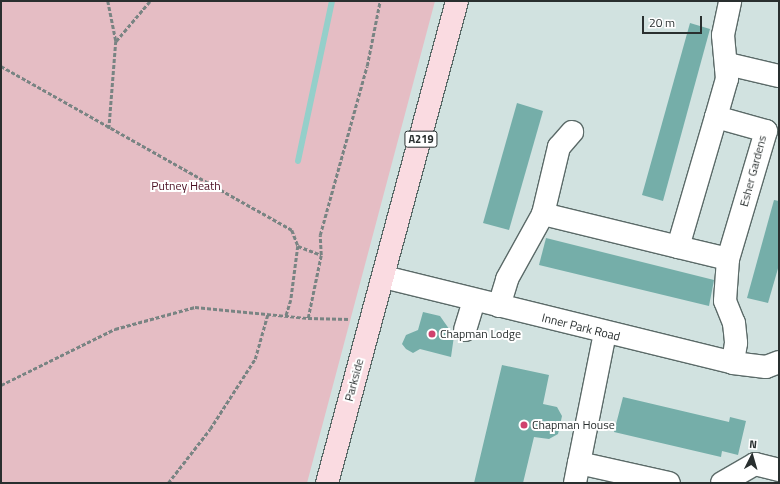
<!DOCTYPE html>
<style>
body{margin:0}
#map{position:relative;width:780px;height:484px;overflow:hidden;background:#d1e2e0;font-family:"Titillium Web",sans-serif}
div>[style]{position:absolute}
.green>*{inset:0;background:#e5bdc4}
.stream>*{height:6px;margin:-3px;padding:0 3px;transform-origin:3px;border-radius:3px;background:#95cfca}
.building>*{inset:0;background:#75aea9}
.path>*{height:2.5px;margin-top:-1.25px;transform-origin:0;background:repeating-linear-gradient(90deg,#798483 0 4px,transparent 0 6px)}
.roads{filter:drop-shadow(1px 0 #5b6a68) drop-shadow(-1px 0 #5b6a68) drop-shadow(0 1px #5b6a68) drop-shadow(0 -1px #5b6a68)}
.minor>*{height:22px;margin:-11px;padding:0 11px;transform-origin:11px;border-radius:11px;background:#fff}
.major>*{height:22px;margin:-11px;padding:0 11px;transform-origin:11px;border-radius:11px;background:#fadbe1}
.dots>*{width:11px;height:11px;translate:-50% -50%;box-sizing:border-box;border:2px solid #fff;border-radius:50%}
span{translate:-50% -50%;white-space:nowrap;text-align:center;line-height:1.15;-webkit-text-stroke:4px #fff;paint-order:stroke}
.shield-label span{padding:1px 3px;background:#fff;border:1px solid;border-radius:3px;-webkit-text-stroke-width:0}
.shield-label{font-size:11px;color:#292f2f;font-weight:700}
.street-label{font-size:12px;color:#292f2f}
.park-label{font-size:12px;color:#4b1023}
.poi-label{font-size:12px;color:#292f2f}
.left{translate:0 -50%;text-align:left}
.frame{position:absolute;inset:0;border:2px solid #292f2f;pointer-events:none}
.north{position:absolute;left:732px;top:436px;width:40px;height:40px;-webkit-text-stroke:3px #fff;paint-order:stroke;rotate:5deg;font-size:11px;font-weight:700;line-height:16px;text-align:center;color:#292f2f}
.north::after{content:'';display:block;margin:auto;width:14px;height:18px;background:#292f2f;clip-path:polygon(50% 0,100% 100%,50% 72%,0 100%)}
.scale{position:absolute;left:642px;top:16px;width:60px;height:18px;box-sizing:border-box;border:2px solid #292f2f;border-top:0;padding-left:5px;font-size:12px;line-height:14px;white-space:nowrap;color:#292f2f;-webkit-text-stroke:3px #fff;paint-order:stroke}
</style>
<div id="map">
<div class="green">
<i style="clip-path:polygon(1px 1px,435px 1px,307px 483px,1px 483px)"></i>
</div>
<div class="stream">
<i style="left:298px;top:161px;width:164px;rotate:-78deg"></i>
</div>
<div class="building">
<i style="clip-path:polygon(690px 23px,710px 29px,663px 201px,642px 195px)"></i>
<i style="clip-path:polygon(517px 103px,543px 111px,509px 230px,483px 223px)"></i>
<i style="clip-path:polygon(774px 200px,779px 201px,779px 265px,768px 303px,747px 298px)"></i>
<i style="clip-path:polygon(546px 238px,714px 280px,709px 306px,539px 265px)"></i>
<i style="clip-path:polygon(423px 312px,440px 316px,454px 336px,451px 357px,420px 349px,413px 353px,406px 349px,402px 344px,406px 335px,418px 330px)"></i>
<i style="clip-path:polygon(502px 365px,549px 375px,543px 404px,557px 407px,562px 416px,558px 434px,549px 439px,534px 437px,523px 483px,474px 483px)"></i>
<i style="clip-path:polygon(623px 397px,729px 422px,730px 417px,746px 421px,738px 455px,722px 451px,721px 457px,614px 432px)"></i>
</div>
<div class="path">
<i style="left:108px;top:1px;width:41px;rotate:78.7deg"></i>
<i style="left:116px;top:41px;width:88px;rotate:94.5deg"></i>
<i style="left:116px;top:41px;width:52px;rotate:-49.6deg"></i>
<i style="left:1px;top:66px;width:334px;rotate:29.4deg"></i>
<i style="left:292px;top:230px;width:17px;rotate:69deg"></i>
<i style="left:298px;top:246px;width:54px;rotate:97.4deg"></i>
<i style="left:291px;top:300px;width:17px;rotate:107deg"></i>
<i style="left:298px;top:246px;width:25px;rotate:21deg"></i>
<i style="left:308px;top:318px;width:64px;rotate:-78.3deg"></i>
<i style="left:321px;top:255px;width:20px;rotate:-93deg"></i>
<i style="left:320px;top:235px;width:175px;rotate:-74.5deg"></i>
<i style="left:367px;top:66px;width:66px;rotate:-78.7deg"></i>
<i style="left:1px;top:385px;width:127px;rotate:-26.2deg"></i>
<i style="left:115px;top:329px;width:83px;rotate:-15.4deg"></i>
<i style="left:195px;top:307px;width:114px;rotate:5.6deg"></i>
<i style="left:308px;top:318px;width:42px;rotate:1.4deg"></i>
<i style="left:168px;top:483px;width:68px;rotate:-52.1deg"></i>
<i style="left:210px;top:429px;width:83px;rotate:-57.3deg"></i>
<i style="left:255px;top:359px;width:48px;rotate:-74.2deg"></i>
</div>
<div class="roads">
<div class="minor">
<i style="left:726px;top:67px;width:6px;rotate:-18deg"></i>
<i style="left:732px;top:65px;width:48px;rotate:13.2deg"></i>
<i style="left:716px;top:117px;width:52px;rotate:15.6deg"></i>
<i style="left:766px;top:131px;width:134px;rotate:106.5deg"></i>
<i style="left:728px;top:259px;width:51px;rotate:-166.5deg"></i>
<i style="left:678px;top:247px;width:135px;rotate:-73.7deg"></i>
<i style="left:716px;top:117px;width:40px;rotate:-74deg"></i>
<i style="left:727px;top:79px;width:44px;rotate:-95.2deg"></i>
<i style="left:723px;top:35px;width:35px;rotate:-78deg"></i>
<i style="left:543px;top:214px;width:139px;rotate:13.7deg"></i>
<i style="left:728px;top:259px;width:42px;rotate:94.1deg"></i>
<i style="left:725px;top:301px;width:24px;rotate:68deg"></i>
<i style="left:734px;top:323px;width:20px;rotate:84deg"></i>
<i style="left:736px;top:343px;width:20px;rotate:99deg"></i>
<i style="left:384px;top:277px;width:359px;rotate:13.8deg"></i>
<i style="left:733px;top:363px;width:33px;rotate:7deg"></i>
<i style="left:766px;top:367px;width:14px;rotate:-21deg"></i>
<i style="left:499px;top:306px;width:28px;rotate:-73deg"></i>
<i style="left:507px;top:279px;width:74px;rotate:-61deg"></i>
<i style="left:543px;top:214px;width:69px;rotate:-76.6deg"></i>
<i style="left:559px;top:147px;width:20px;rotate:-49deg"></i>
<i style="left:465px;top:330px;width:31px;rotate:-73deg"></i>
<i style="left:579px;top:463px;width:133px;rotate:-78.7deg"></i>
<i style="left:575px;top:483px;width:20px;rotate:-79deg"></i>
<i style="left:579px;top:463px;width:92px;rotate:12.5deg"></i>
<i style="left:722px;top:483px;width:38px;rotate:-30deg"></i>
<i style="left:755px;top:464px;width:25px;rotate:14deg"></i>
</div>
<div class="major">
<i style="left:327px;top:483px;width:499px;rotate:-74.9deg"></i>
</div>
</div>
<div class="dots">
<i style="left:432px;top:334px;background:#d0426e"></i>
<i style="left:524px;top:425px;background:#d0426e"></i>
</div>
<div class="shield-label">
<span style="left:421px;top:139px">A219</span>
</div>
<div class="street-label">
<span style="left:753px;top:171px;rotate:-75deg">Esher Gardens</span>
<span style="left:581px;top:327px;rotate:14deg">Inner Park Road</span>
<span style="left:354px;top:380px;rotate:-75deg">Parkside</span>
</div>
<div class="park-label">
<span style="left:186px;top:186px">Putney Heath</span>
</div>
<div class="poi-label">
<span class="left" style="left:440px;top:334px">Chapman Lodge</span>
<span class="left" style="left:532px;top:425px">Chapman House</span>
</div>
<div class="frame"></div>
<div class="north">N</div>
<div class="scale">20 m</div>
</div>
